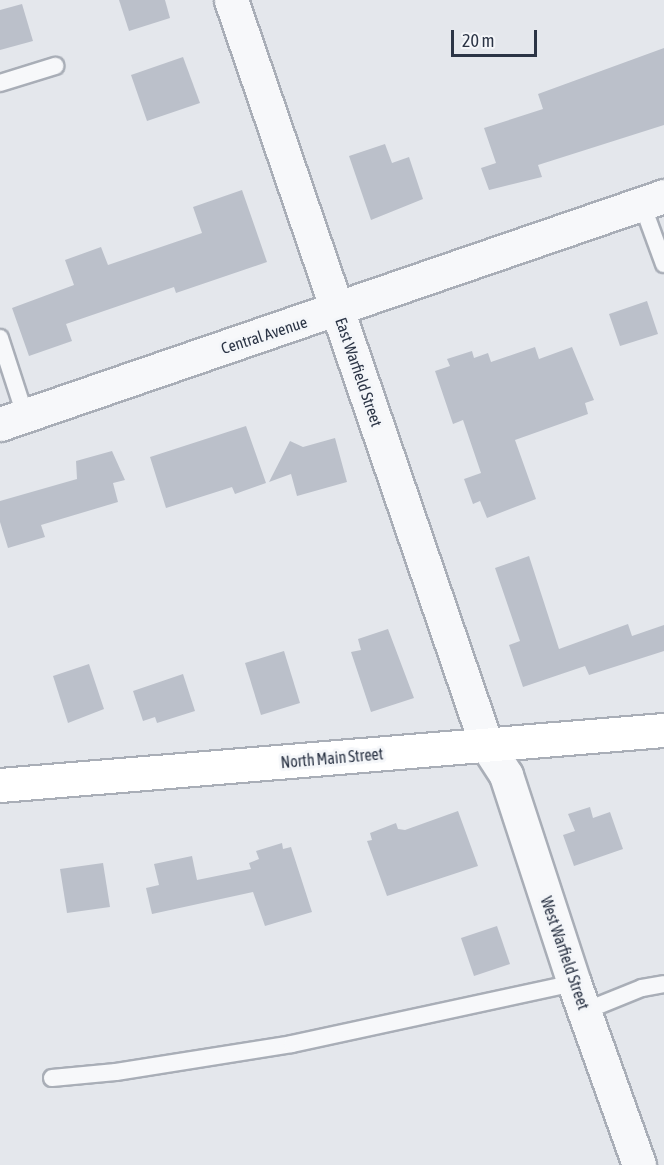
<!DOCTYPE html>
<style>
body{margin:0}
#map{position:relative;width:664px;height:1165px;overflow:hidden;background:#e4e7ec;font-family:"Asap Condensed",sans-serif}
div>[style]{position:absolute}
.building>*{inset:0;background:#bbc0ca}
.roads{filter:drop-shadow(2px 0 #a9aeb7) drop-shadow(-2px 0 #a9aeb7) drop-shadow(0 2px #a9aeb7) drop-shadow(0 -2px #a9aeb7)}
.lane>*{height:16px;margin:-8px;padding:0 8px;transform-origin:8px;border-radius:8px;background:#f7f8fa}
.street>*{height:33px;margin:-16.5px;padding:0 16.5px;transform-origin:16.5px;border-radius:16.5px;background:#f7f8fa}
.secondary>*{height:33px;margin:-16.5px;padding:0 16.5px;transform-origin:16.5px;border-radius:16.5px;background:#fff}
span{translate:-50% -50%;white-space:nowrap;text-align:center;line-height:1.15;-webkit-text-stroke:6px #f4f6f9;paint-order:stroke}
.street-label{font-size:16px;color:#2b3445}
.scale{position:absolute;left:451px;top:30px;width:86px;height:27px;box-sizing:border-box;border:3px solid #2b3445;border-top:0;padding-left:8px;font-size:18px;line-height:21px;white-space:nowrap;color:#2b3445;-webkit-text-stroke:4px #f4f6f9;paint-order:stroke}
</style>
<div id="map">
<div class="building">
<i style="clip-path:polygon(119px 0,165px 0,170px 18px,129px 31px)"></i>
<i style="clip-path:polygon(22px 4px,33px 41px,0 50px,0 10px)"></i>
<i style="clip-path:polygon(664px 48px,664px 125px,538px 165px,542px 177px,489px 190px,481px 168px,496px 163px,484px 128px,543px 109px,538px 94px)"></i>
<i style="clip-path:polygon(183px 57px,200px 103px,147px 121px,131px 75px)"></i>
<i style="clip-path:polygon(385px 144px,392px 163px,409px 157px,423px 199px,371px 220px,349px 156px)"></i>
<i style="clip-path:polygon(242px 190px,267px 262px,176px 293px,174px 287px,66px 324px,72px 341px,29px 356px,12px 308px,74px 285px,65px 260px,101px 247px,108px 265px,202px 233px,193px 207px)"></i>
<i style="clip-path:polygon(647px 301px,658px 334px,620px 346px,609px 314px)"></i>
<i style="clip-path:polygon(535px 347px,539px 359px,572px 347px,594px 400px,585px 403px,588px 414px,515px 440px,536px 499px,487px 518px,480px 501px,473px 504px,464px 479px,481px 473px,463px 420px,453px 424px,435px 371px,450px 366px,447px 359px,472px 351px,474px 358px,488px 353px,491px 362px)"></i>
<i style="clip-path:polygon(246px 426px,266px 483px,235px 494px,232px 487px,166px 508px,150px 457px)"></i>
<i style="clip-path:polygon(335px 438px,347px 482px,297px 496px,291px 474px,269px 482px,290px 441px,303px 447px)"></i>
<i style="clip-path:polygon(112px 451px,125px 480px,113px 483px,118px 502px,41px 525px,45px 537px,8px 548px,0 522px,0 501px,77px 479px,76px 461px)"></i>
<i style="clip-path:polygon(529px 556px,559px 649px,628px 624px,632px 636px,664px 625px,664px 651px,589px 675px,585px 666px,523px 687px,509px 645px,520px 641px,495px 568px)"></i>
<i style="clip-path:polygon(388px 629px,414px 698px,371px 712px,351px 652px,361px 650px,358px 639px)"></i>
<i style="clip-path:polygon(284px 651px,300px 703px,261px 715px,245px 663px)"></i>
<i style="clip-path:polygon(89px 664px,104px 709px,68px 723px,53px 676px)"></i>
<i style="clip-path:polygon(183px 674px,195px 711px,157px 723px,155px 717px,143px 721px,133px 691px)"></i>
<i style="clip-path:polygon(590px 807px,593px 818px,610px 812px,623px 849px,574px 866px,563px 835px,575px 831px,568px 814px)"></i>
<i style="clip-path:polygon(458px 811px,478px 866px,387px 896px,367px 841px,372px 840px,370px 833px,396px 823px,398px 829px,405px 830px)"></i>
<i style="clip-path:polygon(282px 843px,283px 849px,291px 847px,312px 912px,265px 926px,253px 892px,152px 914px,146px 888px,159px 885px,154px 864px,192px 856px,197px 880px,251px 869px,249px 863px,259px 859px,256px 851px)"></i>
<i style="clip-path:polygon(103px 863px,110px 907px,67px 913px,60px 869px)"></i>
<i style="clip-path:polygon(497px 926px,510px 964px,474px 976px,461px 938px)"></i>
</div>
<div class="roads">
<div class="lane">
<i style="left:0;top:83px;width:58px;rotate:-17.2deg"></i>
<i style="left:642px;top:204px;width:64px;rotate:69.9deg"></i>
<i style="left:0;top:338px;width:81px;rotate:72deg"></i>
<i style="left:585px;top:1011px;width:61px;rotate:-22deg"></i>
<i style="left:642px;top:988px;width:22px;rotate:-10deg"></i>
<i style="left:52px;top:1078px;width:64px;rotate:-5.4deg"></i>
<i style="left:116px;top:1072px;width:178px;rotate:-9deg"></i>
<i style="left:292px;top:1044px;width:289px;rotate:-12.2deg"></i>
</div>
<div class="street">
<i style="left:231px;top:0;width:786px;rotate:71.08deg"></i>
<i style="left:486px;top:744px;width:37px;rotate:57deg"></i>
<i style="left:506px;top:775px;width:219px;rotate:71.9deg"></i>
<i style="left:574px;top:983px;width:193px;rotate:70.3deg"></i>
<i style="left:0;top:424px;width:702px;rotate:-18.95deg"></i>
</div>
<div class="secondary">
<i style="left:0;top:785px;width:666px;rotate:-4.74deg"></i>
</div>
</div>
<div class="street-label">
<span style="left:264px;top:335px;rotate:-18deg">Central Avenue</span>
<span style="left:359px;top:372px;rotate:71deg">East Warfield Street</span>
<span style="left:332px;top:758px;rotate:-5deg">North Main Street</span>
<span style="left:565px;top:953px;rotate:71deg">West Warfield Street</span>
</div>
<div class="scale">20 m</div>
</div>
